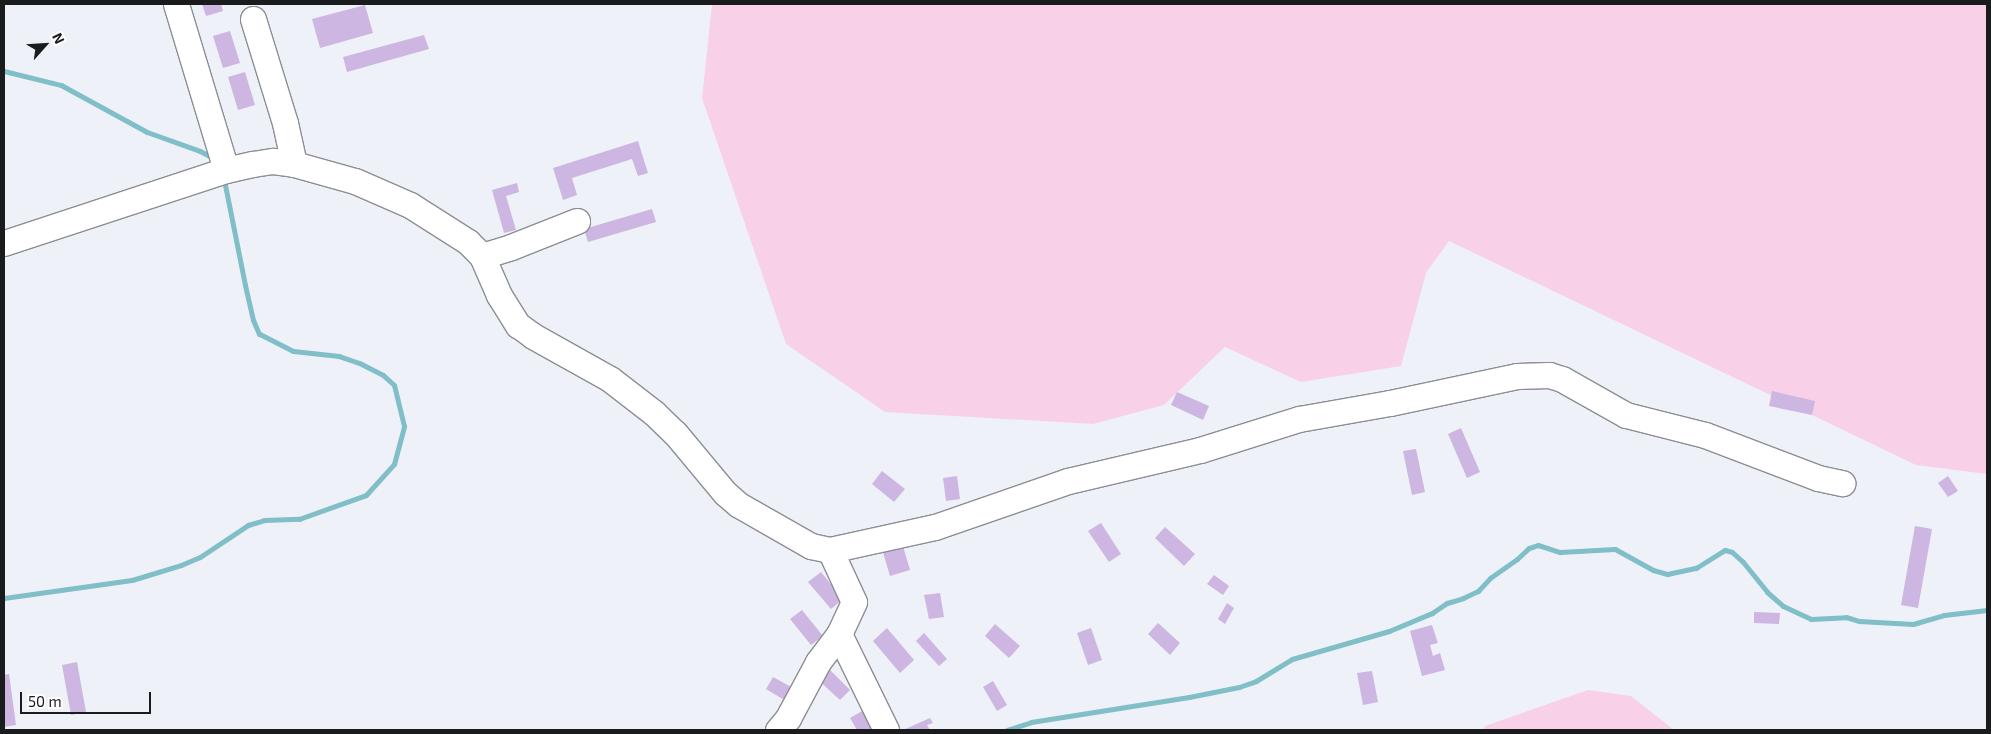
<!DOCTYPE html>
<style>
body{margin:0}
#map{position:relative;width:1991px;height:734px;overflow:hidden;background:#eff1f8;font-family:"Exo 2",sans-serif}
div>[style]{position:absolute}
.green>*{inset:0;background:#f8d1e8}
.stream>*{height:5px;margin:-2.5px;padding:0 2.5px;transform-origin:2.5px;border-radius:2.5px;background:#80bec8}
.building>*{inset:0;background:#cdb6e1}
.roads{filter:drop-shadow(1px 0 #8c8e95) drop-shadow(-1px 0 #8c8e95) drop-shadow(0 1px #8c8e95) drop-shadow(0 -1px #8c8e95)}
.minor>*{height:25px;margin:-12.5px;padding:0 12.5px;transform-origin:12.5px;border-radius:12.5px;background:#fff}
span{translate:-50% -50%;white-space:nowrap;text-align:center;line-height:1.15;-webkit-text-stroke:4.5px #fefefe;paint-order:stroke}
.frame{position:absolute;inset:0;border:5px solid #1a1b1d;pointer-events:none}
.north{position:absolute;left:20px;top:20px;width:50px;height:50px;-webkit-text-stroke:4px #fefefe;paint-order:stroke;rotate:64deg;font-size:14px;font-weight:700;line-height:20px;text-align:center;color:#1a1b1d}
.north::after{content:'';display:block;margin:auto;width:18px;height:22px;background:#1a1b1d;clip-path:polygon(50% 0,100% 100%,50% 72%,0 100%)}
.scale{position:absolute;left:20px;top:692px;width:131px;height:22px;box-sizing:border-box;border:2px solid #1a1b1d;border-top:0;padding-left:6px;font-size:15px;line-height:18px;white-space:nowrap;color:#1a1b1d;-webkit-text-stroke:4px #fefefe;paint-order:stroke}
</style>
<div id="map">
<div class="green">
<i style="clip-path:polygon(712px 4px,1987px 4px,1987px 474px,1916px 465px,1449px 241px,1426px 273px,1401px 366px,1301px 382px,1225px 347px,1164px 405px,1093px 424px,885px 412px,786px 344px,702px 98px)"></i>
<i style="clip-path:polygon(1588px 690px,1631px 696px,1674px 730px,1483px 730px,1485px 726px)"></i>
</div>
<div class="stream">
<i style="left:4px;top:71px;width:59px;rotate:13.8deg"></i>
<i style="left:61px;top:85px;width:98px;rotate:28.7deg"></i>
<i style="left:147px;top:132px;width:56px;rotate:19.7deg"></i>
<i style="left:200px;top:151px;width:15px;rotate:28deg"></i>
<i style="left:4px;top:598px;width:129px;rotate:-8deg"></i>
<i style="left:132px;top:580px;width:51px;rotate:-17deg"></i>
<i style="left:181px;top:565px;width:21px;rotate:-23deg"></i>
<i style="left:200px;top:557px;width:58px;rotate:-33.7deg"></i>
<i style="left:248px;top:525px;width:17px;rotate:-17deg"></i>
<i style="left:264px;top:520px;width:35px;rotate:-2deg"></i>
<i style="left:299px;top:519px;width:71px;rotate:-19.7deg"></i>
<i style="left:366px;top:495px;width:42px;rotate:-47.9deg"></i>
<i style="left:394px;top:464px;width:39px;rotate:-75deg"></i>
<i style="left:404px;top:426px;width:42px;rotate:-103.7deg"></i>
<i style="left:394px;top:385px;width:15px;rotate:-138deg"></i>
<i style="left:383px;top:375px;width:27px;rotate:-153deg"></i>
<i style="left:359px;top:363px;width:21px;rotate:-161deg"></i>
<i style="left:339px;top:356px;width:46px;rotate:-173.8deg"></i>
<i style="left:293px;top:351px;width:38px;rotate:-153deg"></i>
<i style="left:259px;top:334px;width:15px;rotate:-113deg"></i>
<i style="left:253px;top:320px;width:36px;rotate:-103deg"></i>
<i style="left:245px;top:285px;width:107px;rotate:-101.3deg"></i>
<i style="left:1007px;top:730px;width:25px;rotate:-18deg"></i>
<i style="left:1031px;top:722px;width:160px;rotate:-9deg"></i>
<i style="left:1189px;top:697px;width:51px;rotate:-11.3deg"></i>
<i style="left:1239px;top:687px;width:18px;rotate:-19deg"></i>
<i style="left:1256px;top:681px;width:42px;rotate:-31.4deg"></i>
<i style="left:1292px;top:659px;width:101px;rotate:-16.1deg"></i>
<i style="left:1389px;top:631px;width:47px;rotate:-22.7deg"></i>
<i style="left:1432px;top:613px;width:18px;rotate:-34deg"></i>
<i style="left:1447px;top:603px;width:17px;rotate:-17deg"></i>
<i style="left:1463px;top:598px;width:17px;rotate:-25deg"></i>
<i style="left:1478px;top:591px;width:18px;rotate:-47deg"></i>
<i style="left:1490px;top:578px;width:33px;rotate:-35deg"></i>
<i style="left:1517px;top:559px;width:16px;rotate:-43deg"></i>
<i style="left:1529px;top:548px;width:9px;rotate:-18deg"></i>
<i style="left:1538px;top:545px;width:23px;rotate:18deg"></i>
<i style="left:1560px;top:552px;width:55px;rotate:-3.1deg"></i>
<i style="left:1615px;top:549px;width:43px;rotate:28.9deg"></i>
<i style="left:1653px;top:570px;width:15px;rotate:16deg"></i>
<i style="left:1667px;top:574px;width:30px;rotate:-12deg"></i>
<i style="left:1696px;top:568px;width:34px;rotate:-32deg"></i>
<i style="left:1725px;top:550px;width:7px;rotate:16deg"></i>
<i style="left:1732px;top:552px;width:15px;rotate:42deg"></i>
<i style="left:1743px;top:562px;width:38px;rotate:51deg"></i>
<i style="left:1767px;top:592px;width:21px;rotate:41deg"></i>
<i style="left:1783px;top:606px;width:31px;rotate:25deg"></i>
<i style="left:1811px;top:619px;width:35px;rotate:-3deg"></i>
<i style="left:1846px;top:617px;width:14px;rotate:17deg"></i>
<i style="left:1859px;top:621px;width:54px;rotate:3.2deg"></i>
<i style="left:1913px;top:624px;width:32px;rotate:-16deg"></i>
<i style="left:1944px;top:615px;width:43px;rotate:-6.6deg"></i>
</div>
<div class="building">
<i style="clip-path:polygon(202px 4px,221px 4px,223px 11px,206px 16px)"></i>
<i style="clip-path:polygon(365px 5px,373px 33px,320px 48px,312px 19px)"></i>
<i style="clip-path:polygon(230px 31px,240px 63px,223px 68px,213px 36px)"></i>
<i style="clip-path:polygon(424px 35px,429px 49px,347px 72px,343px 57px)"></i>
<i style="clip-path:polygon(245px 72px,255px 105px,238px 110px,228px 77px)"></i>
<i style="clip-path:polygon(638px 141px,648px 173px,638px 176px,632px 159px,572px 178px,577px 195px,563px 200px,553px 168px)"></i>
<i style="clip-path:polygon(517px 183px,519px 192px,506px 196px,516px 230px,504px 233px,492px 190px)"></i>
<i style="clip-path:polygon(652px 209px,656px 222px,588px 242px,584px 229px)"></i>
<i style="clip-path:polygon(1772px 391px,1815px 401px,1812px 415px,1769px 406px)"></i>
<i style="clip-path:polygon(1177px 392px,1209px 406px,1203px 420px,1171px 405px)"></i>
<i style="clip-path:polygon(1461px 428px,1480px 472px,1467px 478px,1448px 434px)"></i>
<i style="clip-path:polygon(1416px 449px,1425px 492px,1412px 495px,1403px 451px)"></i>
<i style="clip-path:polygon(882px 471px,905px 489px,894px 502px,872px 484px)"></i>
<i style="clip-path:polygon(957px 476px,960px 499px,946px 501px,943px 478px)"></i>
<i style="clip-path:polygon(1948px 476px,1958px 491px,1948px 497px,1938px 483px)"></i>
<i style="clip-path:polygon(1101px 523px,1121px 554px,1109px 562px,1088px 531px)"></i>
<i style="clip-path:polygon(1915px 526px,1932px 529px,1918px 608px,1901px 605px)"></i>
<i style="clip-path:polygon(1165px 527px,1195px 554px,1184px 566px,1155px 538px)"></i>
<i style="clip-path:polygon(902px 543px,910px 570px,890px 576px,882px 549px)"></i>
<i style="clip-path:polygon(821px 572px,843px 599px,831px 609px,808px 582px)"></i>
<i style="clip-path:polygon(1214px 575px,1229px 586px,1223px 595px,1207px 584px)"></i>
<i style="clip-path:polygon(940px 593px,944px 617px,929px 619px,924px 595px)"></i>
<i style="clip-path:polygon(1227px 603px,1234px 608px,1225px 624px,1218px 619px)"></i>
<i style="clip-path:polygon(802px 610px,823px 636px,811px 645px,790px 619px)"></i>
<i style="clip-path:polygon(1754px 612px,1780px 613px,1779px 624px,1754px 623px)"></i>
<i style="clip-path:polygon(1158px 623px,1180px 643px,1170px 655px,1148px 634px)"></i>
<i style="clip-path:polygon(995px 624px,1020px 646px,1009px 658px,985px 636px)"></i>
<i style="clip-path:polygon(1432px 625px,1438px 643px,1430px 645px,1433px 656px,1440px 653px,1445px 670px,1422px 676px,1410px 631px)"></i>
<i style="clip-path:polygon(887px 628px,914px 660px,900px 673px,873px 641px)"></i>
<i style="clip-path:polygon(1091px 628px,1102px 660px,1088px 665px,1077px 633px)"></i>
<i style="clip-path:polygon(924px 633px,947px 659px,939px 666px,916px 641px)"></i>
<i style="clip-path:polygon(77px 662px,86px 712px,71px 715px,62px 665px)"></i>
<i style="clip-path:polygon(827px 667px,850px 690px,840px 700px,816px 678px)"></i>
<i style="clip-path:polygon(1372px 671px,1378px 702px,1363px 705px,1357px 673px)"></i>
<i style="clip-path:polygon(9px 674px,16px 725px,4px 727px,4px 675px)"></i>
<i style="clip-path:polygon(773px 677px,793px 688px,786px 701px,766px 689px)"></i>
<i style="clip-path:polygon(993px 681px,1007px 705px,997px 711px,983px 687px)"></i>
<i style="clip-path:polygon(864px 710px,876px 730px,857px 730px,850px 718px)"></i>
<i style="clip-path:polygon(930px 718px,933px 723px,927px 725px,930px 730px,903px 730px)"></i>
</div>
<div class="roads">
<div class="minor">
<i style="left:176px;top:4px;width:173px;rotate:73.2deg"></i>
<i style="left:253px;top:19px;width:109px;rotate:72.9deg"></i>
<i style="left:285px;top:123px;width:42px;rotate:77.6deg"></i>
<i style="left:4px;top:243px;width:234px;rotate:-18.2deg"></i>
<i style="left:226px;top:170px;width:28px;rotate:-13deg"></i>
<i style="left:253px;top:164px;width:20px;rotate:-9deg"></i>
<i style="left:273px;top:161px;width:21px;rotate:8deg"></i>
<i style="left:294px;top:164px;width:63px;rotate:15.6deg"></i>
<i style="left:355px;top:181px;width:60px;rotate:23.6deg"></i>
<i style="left:410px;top:205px;width:69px;rotate:32.5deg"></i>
<i style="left:468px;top:242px;width:20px;rotate:45deg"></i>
<i style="left:482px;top:256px;width:43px;rotate:66.4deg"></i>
<i style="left:499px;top:295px;width:36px;rotate:58deg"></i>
<i style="left:518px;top:325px;width:19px;rotate:36deg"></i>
<i style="left:533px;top:336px;width:88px;rotate:29.2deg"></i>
<i style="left:610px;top:379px;width:56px;rotate:37.7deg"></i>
<i style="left:654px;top:413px;width:29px;rotate:44deg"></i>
<i style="left:675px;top:433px;width:78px;rotate:50.2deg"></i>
<i style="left:725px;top:493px;width:18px;rotate:41deg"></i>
<i style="left:739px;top:505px;width:83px;rotate:29.7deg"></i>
<i style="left:811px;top:546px;width:19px;rotate:12deg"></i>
<i style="left:830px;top:550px;width:107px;rotate:-12.4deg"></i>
<i style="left:935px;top:527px;width:141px;rotate:-19.1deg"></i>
<i style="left:1068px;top:481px;width:136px;rotate:-13.2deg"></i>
<i style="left:1200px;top:450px;width:104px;rotate:-17.4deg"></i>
<i style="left:1299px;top:419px;width:92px;rotate:-10deg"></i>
<i style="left:1390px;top:403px;width:130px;rotate:-12deg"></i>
<i style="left:1517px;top:376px;width:32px;rotate:-2deg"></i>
<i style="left:1549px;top:375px;width:14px;rotate:17deg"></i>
<i style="left:1562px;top:379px;width:73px;rotate:29.4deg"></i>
<i style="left:1626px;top:415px;width:81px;rotate:14.2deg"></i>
<i style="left:1705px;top:435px;width:121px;rotate:20.8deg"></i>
<i style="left:1818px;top:478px;width:25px;rotate:12deg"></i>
<i style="left:482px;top:256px;width:30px;rotate:-17deg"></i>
<i style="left:511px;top:247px;width:71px;rotate:-21.5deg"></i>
<i style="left:830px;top:550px;width:57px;rotate:65.2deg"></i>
<i style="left:854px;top:602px;width:35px;rotate:115deg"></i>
<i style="left:839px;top:634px;width:107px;rotate:63.9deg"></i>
<i style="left:778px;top:730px;width:16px;rotate:-50deg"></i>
<i style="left:788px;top:718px;width:64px;rotate:-61.8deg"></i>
<i style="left:818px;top:662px;width:35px;rotate:-53deg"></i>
</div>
</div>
<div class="frame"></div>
<div class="north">N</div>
<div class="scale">50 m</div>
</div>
